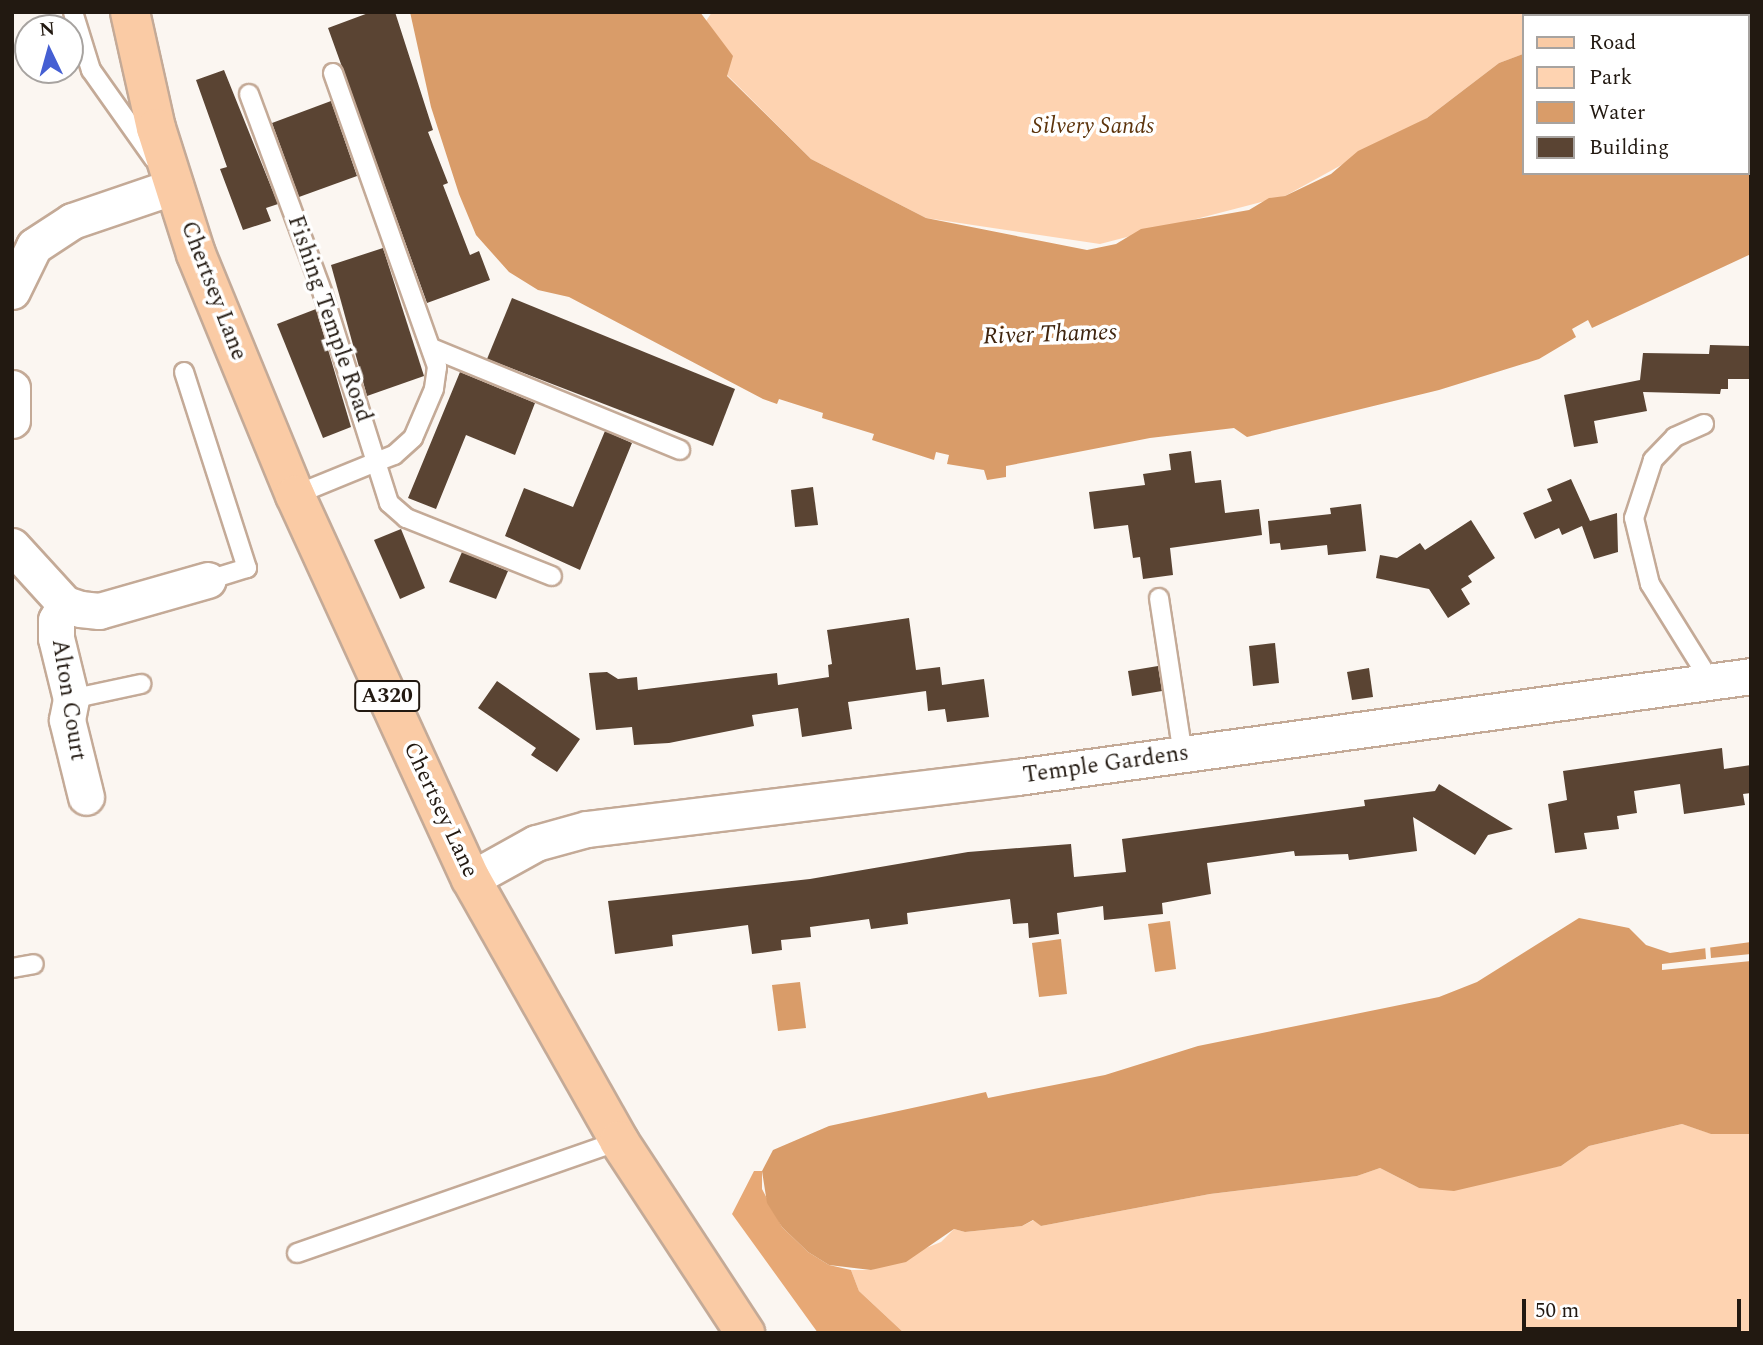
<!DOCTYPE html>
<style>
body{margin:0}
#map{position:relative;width:1763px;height:1345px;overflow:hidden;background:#fbf6f1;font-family:Spectral,serif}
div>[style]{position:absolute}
.green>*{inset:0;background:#fed3b1}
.forest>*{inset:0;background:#e7a875}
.water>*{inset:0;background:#d99c69}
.pier>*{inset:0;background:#fbf6f1}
.building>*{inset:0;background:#5a4433}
.roads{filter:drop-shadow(2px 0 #c4aa97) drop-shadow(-2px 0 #c4aa97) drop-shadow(0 2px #c4aa97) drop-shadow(0 -2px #c4aa97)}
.lane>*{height:18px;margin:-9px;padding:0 9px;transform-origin:9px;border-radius:9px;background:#fff}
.street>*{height:35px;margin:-17.5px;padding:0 17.5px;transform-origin:17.5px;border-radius:17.5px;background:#fff}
.primary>*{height:38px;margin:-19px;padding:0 19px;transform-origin:19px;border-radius:19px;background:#facba5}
span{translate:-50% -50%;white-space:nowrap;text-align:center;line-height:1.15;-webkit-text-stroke:7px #fff;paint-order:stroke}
.shield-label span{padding:2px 5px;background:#fff;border:2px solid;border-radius:5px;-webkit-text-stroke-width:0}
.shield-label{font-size:21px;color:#221911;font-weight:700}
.park-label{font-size:23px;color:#5d340c;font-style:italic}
.street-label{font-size:23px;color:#221911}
.water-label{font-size:24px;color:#3f250f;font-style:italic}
.frame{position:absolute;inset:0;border:14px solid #221911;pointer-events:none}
.legend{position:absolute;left:1522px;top:14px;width:228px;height:161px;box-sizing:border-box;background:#fff;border:2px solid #a7a3a0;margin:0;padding:9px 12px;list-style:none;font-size:21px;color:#221911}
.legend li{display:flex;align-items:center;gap:14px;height:35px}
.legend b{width:35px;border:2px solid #a7a3a0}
.north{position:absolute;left:14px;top:14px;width:70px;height:70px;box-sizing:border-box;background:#fff;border:2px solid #a7a3a0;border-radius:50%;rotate:355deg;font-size:19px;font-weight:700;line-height:28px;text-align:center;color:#221911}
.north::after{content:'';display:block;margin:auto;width:24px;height:32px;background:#455fd3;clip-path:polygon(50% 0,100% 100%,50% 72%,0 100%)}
.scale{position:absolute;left:1522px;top:1299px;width:219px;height:32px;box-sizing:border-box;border:4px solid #221911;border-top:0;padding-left:9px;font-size:21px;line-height:24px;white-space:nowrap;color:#221911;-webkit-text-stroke:5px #fff;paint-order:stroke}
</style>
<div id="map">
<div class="green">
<i style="clip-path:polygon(712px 12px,1548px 12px,1589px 16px,1523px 16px,1523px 54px,1499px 63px,1427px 118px,1285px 196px,1100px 244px,926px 218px,811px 159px,727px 75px,706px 21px)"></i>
<i style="clip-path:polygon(1682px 1124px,1712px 1134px,1751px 1134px,1751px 1333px,904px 1333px,859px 1291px,851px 1270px,871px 1270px,941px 1242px,954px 1229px,965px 1232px,1022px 1226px,1034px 1220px,1041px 1226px,1210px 1194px,1357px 1176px,1380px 1168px,1419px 1188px,1561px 1166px,1589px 1146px)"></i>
</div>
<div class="forest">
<i style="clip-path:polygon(754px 1171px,762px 1171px,762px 1189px,782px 1227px,808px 1252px,829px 1265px,851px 1270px,859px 1291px,904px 1333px,818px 1333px,732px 1214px)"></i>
</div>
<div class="water">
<i style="clip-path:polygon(410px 12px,700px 12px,733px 56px,727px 76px,811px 159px,926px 218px,1087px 250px,1116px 244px,1141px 229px,1249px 210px,1269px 198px,1285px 196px,1331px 174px,1358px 151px,1427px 118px,1499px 63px,1523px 54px,1523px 173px,1747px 173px,1747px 16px,1626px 16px,1751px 12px,1751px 254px,1592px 328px,1588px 320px,1572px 329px,1576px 337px,1539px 359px,1439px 390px,1247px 437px,1234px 428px,1150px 438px,1006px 466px,1006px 477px,987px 480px,984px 470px,947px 464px,949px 455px,936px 452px,934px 460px,872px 440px,874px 434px,822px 418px,823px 413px,779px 399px,777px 404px,763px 399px,569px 297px,538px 290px,509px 272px,476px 235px,459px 194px,431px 107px)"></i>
<i style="clip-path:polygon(1579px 918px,1629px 928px,1646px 945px,1670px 953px,1751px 942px,1751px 1134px,1711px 1134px,1682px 1124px,1589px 1146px,1561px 1166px,1454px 1191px,1419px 1188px,1380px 1168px,1357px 1176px,1210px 1194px,1041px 1226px,1033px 1220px,1022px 1226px,965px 1232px,954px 1229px,906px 1262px,871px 1270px,829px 1265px,808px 1252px,782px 1227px,767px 1203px,762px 1171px,773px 1150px,829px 1126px,986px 1092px,988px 1098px,1105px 1075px,1198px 1046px,1439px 997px,1477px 982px)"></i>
<i style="clip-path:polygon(1170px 921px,1176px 969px,1155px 972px,1148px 924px)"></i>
<i style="clip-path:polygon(1061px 939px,1067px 994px,1039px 997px,1032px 943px)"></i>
<i style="clip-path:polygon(800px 982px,806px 1028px,778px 1031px,772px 985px)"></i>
</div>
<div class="pier">
<i style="clip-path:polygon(1705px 945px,1710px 945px,1711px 958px,1751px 954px,1751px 961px,1662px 970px,1662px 964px,1706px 959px)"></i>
</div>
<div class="building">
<i style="clip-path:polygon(371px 12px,395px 12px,433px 130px,428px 132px,448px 183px,443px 185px,470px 255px,479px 251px,490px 280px,427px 303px,328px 28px)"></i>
<i style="clip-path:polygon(224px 70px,278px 204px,266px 208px,271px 221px,243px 230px,220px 169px,227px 167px,196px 80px)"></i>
<i style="clip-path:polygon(331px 101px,357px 176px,299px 197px,272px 123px)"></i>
<i style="clip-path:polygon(383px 248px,424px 376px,367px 396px,331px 265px)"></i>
<i style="clip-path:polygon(512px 298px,735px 389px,713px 446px,487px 359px)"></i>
<i style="clip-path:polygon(316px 309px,351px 427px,323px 438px,277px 324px)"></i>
<i style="clip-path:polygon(1710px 345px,1751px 346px,1751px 379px,1728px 379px,1728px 389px,1721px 389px,1720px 394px,1643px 392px,1647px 411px,1594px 421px,1598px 443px,1574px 447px,1564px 395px,1640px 380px,1643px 353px,1709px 354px)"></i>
<i style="clip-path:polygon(460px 372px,535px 403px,515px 455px,466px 435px,436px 509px,408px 498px)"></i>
<i style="clip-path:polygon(605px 431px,632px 443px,580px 570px,505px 536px,524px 488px,573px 507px)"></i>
<i style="clip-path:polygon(1191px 451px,1195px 483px,1221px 480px,1225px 513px,1259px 509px,1262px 535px,1170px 548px,1173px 575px,1143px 579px,1140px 557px,1133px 558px,1128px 525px,1094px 529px,1089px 492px,1145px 485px,1143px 474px,1171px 470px,1169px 454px)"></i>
<i style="clip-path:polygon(1571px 479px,1590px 521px,1617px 513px,1618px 552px,1594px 559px,1582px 526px,1562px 535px,1559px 528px,1535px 539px,1523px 513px,1552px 501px,1547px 489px)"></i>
<i style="clip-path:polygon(813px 487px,818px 525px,795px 527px,791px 490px)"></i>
<i style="clip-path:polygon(1361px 504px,1366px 551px,1328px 555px,1327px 545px,1281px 550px,1280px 543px,1270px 544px,1268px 521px,1331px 514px,1330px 508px)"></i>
<i style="clip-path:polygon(1471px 520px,1495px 558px,1468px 576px,1472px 582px,1461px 589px,1470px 604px,1448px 618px,1429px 589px,1376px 578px,1380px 555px,1397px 558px,1420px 543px,1425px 550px)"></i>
<i style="clip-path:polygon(401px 529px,425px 588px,400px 599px,374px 540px)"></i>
<i style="clip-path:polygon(462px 552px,508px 571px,496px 599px,449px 582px)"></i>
<i style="clip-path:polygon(909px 618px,916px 670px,940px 667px,942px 685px,984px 679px,989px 717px,947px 722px,945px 709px,928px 711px,926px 691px,848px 702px,852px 729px,802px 737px,798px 708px,752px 715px,754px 726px,669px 743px,634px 745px,632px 727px,596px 730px,589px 673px,607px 672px,618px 679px,637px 677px,638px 690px,777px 673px,778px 685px,829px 677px,828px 665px,832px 664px,827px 630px)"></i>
<i style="clip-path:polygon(1275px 643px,1279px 683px,1253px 686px,1249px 646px)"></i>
<i style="clip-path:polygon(1158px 666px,1162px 691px,1132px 696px,1128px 671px)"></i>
<i style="clip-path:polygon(1369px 668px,1373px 697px,1352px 700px,1347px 672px)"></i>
<i style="clip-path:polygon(497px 681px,580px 739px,557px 772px,531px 755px,536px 748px,478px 708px)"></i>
<i style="clip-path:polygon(1722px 748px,1724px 769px,1751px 765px,1751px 793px,1743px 794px,1745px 805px,1684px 814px,1680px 784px,1634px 791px,1637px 813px,1617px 816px,1619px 829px,1584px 833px,1587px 849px,1555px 853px,1548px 804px,1567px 800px,1563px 771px)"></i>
<i style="clip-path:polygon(1439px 784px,1513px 829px,1488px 835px,1475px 855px,1413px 817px,1417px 851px,1349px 860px,1348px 854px,1295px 856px,1294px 851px,1207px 863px,1211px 894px,1162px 903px,1163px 914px,1104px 920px,1103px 906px,1057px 913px,1059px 934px,1029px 938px,1028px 923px,1013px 924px,1010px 899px,907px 913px,908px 924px,871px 929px,869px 919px,810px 927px,811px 937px,781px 940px,782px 950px,752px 954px,748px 925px,672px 935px,673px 946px,615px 954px,608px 901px,810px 879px,968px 852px,1071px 844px,1074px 877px,1126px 872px,1122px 839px,1365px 806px,1364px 800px,1435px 791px)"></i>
</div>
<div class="roads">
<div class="lane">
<i style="left:73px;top:12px;width:61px;rotate:72.8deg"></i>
<i style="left:91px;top:70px;width:109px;rotate:54.7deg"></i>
<i style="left:333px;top:73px;width:312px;rotate:70.5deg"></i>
<i style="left:437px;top:367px;width:22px;rotate:98deg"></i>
<i style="left:434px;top:389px;width:53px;rotate:113.2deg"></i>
<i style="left:413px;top:438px;width:25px;rotate:138deg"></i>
<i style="left:394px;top:455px;width:19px;rotate:159deg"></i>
<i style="left:376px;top:462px;width:43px;rotate:72.4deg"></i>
<i style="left:389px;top:503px;width:23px;rotate:41deg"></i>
<i style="left:406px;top:518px;width:157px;rotate:21.7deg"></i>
<i style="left:249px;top:94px;width:213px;rotate:69.7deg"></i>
<i style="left:323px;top:294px;width:176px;rotate:72.5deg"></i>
<i style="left:376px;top:462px;width:87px;rotate:157.8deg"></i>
<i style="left:434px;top:349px;width:266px;rotate:22.3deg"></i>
<i style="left:184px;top:372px;width:206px;rotate:72.2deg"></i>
<i style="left:247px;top:568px;width:41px;rotate:162.9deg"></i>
<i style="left:1704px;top:424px;width:32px;rotate:156deg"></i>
<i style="left:1675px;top:437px;width:32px;rotate:134deg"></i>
<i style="left:1653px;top:460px;width:61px;rotate:108.1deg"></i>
<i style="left:1634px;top:518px;width:68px;rotate:76.4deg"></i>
<i style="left:1650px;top:584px;width:115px;rotate:58.1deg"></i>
<i style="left:1159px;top:598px;width:158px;rotate:81.3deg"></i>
<i style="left:71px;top:699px;width:72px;rotate:-12.1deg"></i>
<i style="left:12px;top:968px;width:22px;rotate:-10deg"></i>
<i style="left:297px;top:1253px;width:341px;rotate:-19.2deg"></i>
</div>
<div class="street">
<i style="left:12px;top:291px;width:50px;rotate:-63.9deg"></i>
<i style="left:34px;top:246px;width:45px;rotate:-33.3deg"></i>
<i style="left:72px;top:221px;width:109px;rotate:-18.8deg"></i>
<i style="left:12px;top:388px;width:32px;rotate:90deg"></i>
<i style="left:12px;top:546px;width:79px;rotate:47.6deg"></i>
<i style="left:65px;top:604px;width:16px;rotate:18deg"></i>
<i style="left:80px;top:609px;width:19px;rotate:6deg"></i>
<i style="left:99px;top:611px;width:113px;rotate:-15.9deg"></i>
<i style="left:65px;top:604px;width:18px;rotate:119deg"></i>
<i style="left:56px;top:620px;width:18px;rotate:90deg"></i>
<i style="left:56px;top:638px;width:63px;rotate:76.2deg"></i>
<i style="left:71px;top:699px;width:21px;rotate:101deg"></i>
<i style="left:67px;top:720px;width:79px;rotate:76.1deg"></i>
<i style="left:471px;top:879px;width:74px;rotate:-29deg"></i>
<i style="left:536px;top:843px;width:53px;rotate:-15.4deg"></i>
<i style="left:587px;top:829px;width:433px;rotate:-6.9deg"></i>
<i style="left:1017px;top:777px;width:741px;rotate:-7.83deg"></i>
</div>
<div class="primary">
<i style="left:130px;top:12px;width:119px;rotate:77.4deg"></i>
<i style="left:156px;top:128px;width:132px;rotate:72.4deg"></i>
<i style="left:196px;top:254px;width:261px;rotate:67.7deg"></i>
<i style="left:295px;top:495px;width:422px;rotate:65.4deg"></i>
<i style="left:471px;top:879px;width:301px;rotate:60.5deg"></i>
<i style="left:619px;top:1141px;width:230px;rotate:56.7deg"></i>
</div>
</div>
<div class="shield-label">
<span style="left:387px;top:696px">A320</span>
</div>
<div class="park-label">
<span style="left:1093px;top:127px">Silvery Sands</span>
</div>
<div class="street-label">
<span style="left:213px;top:291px;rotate:69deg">Chertsey Lane</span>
<span style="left:329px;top:319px;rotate:71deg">Fishing Temple Road</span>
<span style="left:68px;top:700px;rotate:81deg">Alton Court</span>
<span style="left:1106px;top:765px;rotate:-8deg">Temple Gardens</span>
<span style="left:440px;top:810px;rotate:65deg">Chertsey Lane</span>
</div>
<div class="water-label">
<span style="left:1050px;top:335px;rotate:-2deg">River Thames</span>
</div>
<div class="frame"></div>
<ul class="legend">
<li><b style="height:9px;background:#facba5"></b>Road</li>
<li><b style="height:19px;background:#fed3b1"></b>Park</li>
<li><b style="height:19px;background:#d99c69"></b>Water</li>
<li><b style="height:19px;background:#5a4433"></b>Building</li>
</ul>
<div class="north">N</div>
<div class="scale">50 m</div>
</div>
